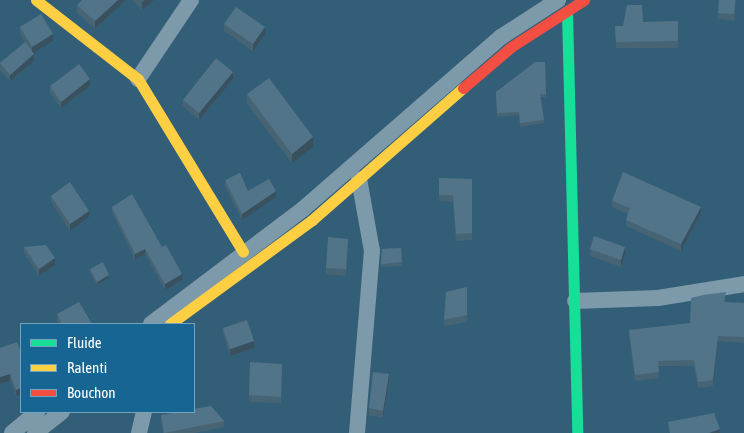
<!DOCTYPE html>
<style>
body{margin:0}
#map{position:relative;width:744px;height:433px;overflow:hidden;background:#335e77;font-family:"Asap Condensed",sans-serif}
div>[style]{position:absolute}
.street>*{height:16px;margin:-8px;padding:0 8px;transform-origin:8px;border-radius:8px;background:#7c9aa9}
.fast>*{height:11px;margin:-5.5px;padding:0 5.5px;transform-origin:5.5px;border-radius:5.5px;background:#16e098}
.slow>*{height:11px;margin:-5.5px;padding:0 5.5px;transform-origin:5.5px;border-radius:5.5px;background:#ffcf43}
.jam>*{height:11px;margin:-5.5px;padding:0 5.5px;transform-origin:5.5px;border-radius:5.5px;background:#f24e42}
.wall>*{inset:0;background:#476475}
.shaded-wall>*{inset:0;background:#39515f}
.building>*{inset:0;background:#527488}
span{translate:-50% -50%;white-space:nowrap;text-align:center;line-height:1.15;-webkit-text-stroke:5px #176593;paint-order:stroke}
.legend{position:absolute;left:20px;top:323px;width:175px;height:90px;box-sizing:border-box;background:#176593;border:1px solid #74a3be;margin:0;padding:6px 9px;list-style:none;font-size:15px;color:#fff}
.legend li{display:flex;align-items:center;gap:10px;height:25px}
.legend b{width:25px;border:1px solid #74a3be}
</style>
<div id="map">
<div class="street">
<i style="left:138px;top:79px;width:95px;rotate:-56.1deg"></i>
<i style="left:575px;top:301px;width:83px;rotate:-2.1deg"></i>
<i style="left:658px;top:298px;width:87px;rotate:-9.2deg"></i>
<i style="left:151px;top:324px;width:191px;rotate:-37.1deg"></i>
<i style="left:303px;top:209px;width:262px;rotate:-41deg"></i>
<i style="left:501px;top:37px;width:68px;rotate:-33deg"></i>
<i style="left:12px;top:433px;width:33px;rotate:-40deg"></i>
<i style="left:35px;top:433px;width:34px;rotate:-38deg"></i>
<i style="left:139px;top:433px;width:22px;rotate:-77deg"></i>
<i style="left:357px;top:433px;width:183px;rotate:-85.3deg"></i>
<i style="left:372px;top:251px;width:73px;rotate:-100.2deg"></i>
</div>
<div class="fast">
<i style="left:567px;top:11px;width:422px;rotate:88.6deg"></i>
</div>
<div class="slow">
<i style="left:36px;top:0;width:129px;rotate:37.8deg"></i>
<i style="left:138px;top:79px;width:202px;rotate:58.7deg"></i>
<i style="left:170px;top:324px;width:176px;rotate:-36.2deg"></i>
<i style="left:312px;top:220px;width:201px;rotate:-41.2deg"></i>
</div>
<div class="jam">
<i style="left:463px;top:88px;width:63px;rotate:-40.5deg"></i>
<i style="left:511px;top:47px;width:87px;rotate:-32.8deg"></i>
</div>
<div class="wall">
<i style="clip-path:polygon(126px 0,95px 29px,77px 13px,77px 5px)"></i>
<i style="clip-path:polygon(132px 0,154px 0,142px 10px)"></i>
<i style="clip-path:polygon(719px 0,736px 0,734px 21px,718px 19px)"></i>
<i style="clip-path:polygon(678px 21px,678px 48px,616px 48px,615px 26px,623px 26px,643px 22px)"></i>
<i style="clip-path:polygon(224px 24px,265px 34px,253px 51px,224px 31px)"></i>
<i style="clip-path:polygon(20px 27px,53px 41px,33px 53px,34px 61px,10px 81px,0 70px,0 63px,25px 42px,20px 34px)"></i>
<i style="clip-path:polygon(545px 62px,546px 97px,540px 97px,544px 123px,520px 127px,519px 115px,497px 117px,496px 92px)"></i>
<i style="clip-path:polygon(233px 79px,199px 120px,183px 106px,183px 100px)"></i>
<i style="clip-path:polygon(50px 86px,90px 86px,61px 108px,50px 93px)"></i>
<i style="clip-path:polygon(247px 94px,313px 147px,292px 163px,247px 104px)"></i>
<i style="clip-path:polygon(439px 178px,472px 179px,472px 240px,456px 241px,453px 202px,439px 201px)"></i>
<i style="clip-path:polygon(225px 180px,248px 191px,276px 197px,242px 220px,225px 186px)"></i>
<i style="clip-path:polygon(51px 196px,89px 217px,70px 231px,51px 202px)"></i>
<i style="clip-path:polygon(612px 201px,701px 213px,681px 251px,626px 226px,626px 220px,628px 214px,612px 207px)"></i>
<i style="clip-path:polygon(112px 207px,162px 247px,182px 280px,165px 290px,145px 254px,135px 260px,112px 212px)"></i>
<i style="clip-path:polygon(348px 246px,346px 276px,326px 274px,326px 268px)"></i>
<i style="clip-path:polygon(24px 247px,55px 265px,39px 276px,24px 253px)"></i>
<i style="clip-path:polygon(401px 248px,402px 266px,381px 267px,382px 249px)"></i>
<i style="clip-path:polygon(590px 249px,625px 254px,621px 267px,590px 256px)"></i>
<i style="clip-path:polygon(90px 269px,109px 278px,97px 285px,90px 273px)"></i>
<i style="clip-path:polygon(467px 287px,467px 322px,444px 326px,444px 320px)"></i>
<i style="clip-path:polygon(726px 298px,725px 302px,744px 303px,744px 343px,718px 341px,713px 386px,698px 388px,694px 366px,658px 366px,659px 378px,635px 381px,629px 335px,629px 330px,690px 323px)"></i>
<i style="clip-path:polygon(57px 314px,92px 324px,59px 324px,57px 321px)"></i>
<i style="clip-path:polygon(223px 328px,254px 348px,230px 356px,223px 334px)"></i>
<i style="clip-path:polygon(0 348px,21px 353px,16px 396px,10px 381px,0 384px)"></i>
<i style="clip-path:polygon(282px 364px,281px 403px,249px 402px,249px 395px)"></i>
<i style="clip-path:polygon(389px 381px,383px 418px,369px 415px,369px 408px)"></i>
<i style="clip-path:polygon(161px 415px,224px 421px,224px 427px,195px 433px,163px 433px,161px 421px)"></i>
</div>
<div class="shaded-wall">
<i style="clip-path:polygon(118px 0,126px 0,95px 29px,95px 21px)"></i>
<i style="clip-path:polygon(145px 0,154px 0,142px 10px,142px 2px)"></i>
<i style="clip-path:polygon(265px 27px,265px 34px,253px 51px,253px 44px)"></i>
<i style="clip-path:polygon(53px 34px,53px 41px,32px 54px,32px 47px)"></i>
<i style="clip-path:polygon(34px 54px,34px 61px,10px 81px,10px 75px)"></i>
<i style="clip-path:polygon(233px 72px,233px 79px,199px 120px,199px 113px)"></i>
<i style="clip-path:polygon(90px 79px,90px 86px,61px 108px,61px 102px)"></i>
<i style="clip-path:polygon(313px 137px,313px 147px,292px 163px,292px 154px)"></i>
<i style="clip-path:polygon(276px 191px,276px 197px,242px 220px,242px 214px)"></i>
<i style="clip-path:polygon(701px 207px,701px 213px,681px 251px,681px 244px)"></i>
<i style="clip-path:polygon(89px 211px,89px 217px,70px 231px,70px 224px)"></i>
<i style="clip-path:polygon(625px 247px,625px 254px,621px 267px,621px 260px)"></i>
<i style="clip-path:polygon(145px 249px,145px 254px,135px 260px,135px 254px)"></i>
<i style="clip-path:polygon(55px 258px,55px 265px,39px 276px,39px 269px)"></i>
<i style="clip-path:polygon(182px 274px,182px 280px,165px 290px,165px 284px)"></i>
<i style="clip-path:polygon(109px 275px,109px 278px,97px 285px,97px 282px)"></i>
<i style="clip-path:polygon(718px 336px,718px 341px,713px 386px,713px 380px)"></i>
<i style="clip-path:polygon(254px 341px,254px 348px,230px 356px,230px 349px)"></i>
<i style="clip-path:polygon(10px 374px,10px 381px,0 384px,0 377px)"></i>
<i style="clip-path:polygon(389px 374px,389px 381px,383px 418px,383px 411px)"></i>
<i style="clip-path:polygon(21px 388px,21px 394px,16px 396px,16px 390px)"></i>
<i style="clip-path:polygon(720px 429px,720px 433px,709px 433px)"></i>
</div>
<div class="building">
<i style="clip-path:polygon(82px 0,118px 0,95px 21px,77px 5px)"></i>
<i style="clip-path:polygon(719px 0,735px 0,734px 14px,718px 13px)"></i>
<i style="clip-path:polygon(627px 5px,642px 5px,643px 22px,678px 21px,678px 41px,616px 42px,615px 26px,623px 26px)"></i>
<i style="clip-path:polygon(236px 7px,265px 27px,253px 44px,224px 24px)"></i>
<i style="clip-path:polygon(41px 14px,53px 34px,32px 47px,20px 27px)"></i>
<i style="clip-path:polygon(25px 42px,34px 54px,10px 75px,0 63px)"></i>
<i style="clip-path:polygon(216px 58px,233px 72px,199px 113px,183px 100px)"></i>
<i style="clip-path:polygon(535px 62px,545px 62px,546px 94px,540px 94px,544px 120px,520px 123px,519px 112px,497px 113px,496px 92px)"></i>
<i style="clip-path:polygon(79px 64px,90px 79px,61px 102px,50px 86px)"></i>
<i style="clip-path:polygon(269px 78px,313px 137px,292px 154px,247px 94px)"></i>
<i style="clip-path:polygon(623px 172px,701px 207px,681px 244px,626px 220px,630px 208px,612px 201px)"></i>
<i style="clip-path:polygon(240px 173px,248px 191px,269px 179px,276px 191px,242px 214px,225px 180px)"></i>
<i style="clip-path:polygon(439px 178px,472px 179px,472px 233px,456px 234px,453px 195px,439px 195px)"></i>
<i style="clip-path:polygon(70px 182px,89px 211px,70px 224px,51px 196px)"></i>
<i style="clip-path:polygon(132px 194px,162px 247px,166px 245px,182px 274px,165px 284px,145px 249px,135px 254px,112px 207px)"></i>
<i style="clip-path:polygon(594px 236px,625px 247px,621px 260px,590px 249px)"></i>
<i style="clip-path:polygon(328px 237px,348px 239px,346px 269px,326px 268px)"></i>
<i style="clip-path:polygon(46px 245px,55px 258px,39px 269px,24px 247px)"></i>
<i style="clip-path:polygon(401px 248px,402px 262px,381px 264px,382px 249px)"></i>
<i style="clip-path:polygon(103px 262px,109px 275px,97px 282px,90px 269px)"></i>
<i style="clip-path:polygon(467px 287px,467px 315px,444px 320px,446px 292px)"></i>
<i style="clip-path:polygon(726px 292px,724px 302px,744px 303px,744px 337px,718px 336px,713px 380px,698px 382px,694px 360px,658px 361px,659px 372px,635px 375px,629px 330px,690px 323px,691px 298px,703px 295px)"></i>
<i style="clip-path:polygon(79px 302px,92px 324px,62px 324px,57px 314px)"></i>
<i style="clip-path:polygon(247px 320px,254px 341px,230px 349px,223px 328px)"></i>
<i style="clip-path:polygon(17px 342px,21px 353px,21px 388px,16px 390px,10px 374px,0 377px,0 348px)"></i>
<i style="clip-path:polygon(250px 362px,282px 364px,281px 397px,249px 395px)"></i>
<i style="clip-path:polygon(373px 372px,389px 374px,383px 411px,369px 408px)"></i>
<i style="clip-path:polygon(211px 406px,224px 421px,164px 433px,161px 415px,179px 412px,194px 412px,194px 409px)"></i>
<i style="clip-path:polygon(714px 413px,720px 429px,709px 433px,670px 433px,668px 422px)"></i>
</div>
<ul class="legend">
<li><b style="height:6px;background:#16e098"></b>Fluide</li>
<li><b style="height:6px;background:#ffcf43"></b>Ralenti</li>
<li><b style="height:6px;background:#f24e42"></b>Bouchon</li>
</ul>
</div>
